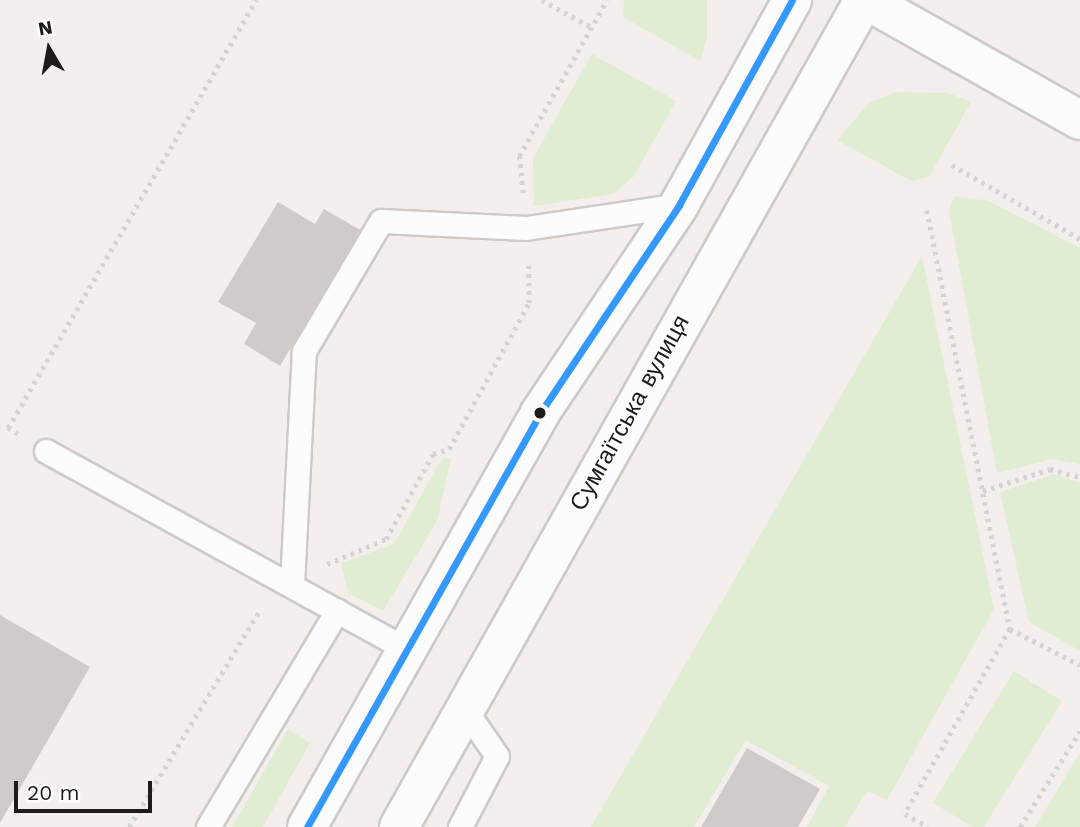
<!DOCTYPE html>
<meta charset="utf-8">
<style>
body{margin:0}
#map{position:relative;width:1080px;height:827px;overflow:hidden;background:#f4eeec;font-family:"Work Sans",sans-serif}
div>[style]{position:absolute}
.green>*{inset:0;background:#e1edd2}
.building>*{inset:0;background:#d0cbc9}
.path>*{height:4.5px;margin-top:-2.25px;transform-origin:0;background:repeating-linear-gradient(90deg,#d5d4d2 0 3.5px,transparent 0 8.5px)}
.roads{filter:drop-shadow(2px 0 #cdcac8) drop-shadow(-2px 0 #cdcac8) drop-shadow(0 2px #cdcac8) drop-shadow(0 -2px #cdcac8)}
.service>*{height:23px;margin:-11.5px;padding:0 11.5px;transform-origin:11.5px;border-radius:11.5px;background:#fdfcfc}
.tertiary>*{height:38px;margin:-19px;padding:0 19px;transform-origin:19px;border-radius:19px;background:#fdfcfc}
.primary>*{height:38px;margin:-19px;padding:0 19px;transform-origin:19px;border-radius:19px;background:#fdfcfc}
.bus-1>*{height:7px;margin:-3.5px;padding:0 3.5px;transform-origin:3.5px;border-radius:3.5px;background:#39f}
.dots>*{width:19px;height:19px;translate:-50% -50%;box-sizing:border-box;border:4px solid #fefcfb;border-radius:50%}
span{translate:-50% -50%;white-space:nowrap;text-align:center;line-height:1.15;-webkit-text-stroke:5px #fefcfb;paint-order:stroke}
.street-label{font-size:24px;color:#1d1a18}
.north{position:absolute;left:14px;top:14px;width:70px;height:70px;-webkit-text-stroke:5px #fefcfb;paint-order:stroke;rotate:350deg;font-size:19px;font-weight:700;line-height:28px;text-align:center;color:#1d1a18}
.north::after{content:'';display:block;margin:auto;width:24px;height:32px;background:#1d1a18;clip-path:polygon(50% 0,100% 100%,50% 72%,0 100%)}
.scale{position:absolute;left:14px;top:781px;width:138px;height:32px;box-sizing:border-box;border:4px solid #1d1a18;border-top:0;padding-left:9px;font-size:21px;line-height:24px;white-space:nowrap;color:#1d1a18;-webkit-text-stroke:5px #fefcfb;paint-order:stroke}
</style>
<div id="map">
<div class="green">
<i style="clip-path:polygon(624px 0,707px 0,707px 38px,700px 61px,623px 17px)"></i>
<i style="clip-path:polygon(592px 54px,676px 101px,634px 176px,613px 194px,534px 206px,533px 158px)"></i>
<i style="clip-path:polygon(897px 92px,948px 93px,971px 102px,929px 177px,911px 181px,837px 140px,870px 102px)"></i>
<i style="clip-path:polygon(954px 196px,989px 201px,1080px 248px,1080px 464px,1052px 459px,997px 473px,949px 211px)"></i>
<i style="clip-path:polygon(922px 256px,994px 609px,887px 800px,867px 791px,845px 827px,807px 827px,829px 786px,746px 740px,694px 827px,591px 827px)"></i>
<i style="clip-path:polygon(442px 458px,451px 459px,437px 521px,383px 611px,348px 593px,341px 563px,394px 544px)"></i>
<i style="clip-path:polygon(1054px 474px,1080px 483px,1080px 651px,1029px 622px,1000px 492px)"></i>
<i style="clip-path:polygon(1014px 671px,1062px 701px,984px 827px,973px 827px,933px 803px)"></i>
<i style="clip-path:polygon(288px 729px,310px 743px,263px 827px,232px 827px)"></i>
<i style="clip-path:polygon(1080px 753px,1080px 827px,1035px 827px)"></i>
</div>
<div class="building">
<i style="clip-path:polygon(278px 202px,315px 224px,324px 209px,360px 230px,280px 366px,244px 344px,256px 323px,218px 302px)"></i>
<i style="clip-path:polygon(0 615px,90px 667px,0 823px)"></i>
<i style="clip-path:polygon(747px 748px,820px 789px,798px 827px,701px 827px)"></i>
</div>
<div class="path">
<i style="left:542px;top:0;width:56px;rotate:28.9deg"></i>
<i style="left:952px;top:165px;width:148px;rotate:30deg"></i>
<i style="left:523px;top:193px;width:37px;rotate:-96deg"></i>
<i style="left:519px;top:156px;width:179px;rotate:-60.6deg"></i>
<i style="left:927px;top:210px;width:427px;rotate:78.8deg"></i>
<i style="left:1010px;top:629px;width:213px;rotate:119.6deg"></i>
<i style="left:905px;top:814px;width:26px;rotate:29deg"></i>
<i style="left:18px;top:434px;width:12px;rotate:-149deg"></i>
<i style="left:8px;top:428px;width:495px;rotate:-59.9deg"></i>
<i style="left:983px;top:491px;width:71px;rotate:-18.2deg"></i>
<i style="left:1050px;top:469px;width:31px;rotate:15deg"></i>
<i style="left:327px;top:564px;width:64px;rotate:-23deg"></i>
<i style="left:386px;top:539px;width:97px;rotate:-61.1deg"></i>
<i style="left:433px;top:454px;width:17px;rotate:-17deg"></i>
<i style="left:449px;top:449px;width:166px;rotate:-61.3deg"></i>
<i style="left:529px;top:303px;width:39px;rotate:-91deg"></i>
<i style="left:1010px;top:629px;width:79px;rotate:27.2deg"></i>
<i style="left:129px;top:827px;width:253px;rotate:-58.9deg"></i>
<i style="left:1020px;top:827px;width:113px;rotate:-58deg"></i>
</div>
<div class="roads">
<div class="service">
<i style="left:46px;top:451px;width:413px;rotate:28.8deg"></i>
<i style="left:292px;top:585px;width:234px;rotate:-87.1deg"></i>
<i style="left:304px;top:351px;width:151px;rotate:-59.4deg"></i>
<i style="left:381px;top:221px;width:145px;rotate:2.8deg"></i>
<i style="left:526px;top:228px;width:155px;rotate:-8.5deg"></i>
<i style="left:208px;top:827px;width:252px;rotate:-59.2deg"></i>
<i style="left:460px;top:827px;width:80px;rotate:-62.5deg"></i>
<i style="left:497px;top:756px;width:55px;rotate:-124.6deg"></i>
</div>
<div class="tertiary">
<i style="left:866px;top:0;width:245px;rotate:29.3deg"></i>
</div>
<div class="primary">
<i style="left:307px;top:827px;width:475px;rotate:-60.6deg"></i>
<i style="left:540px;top:413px;width:250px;rotate:-56.2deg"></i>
<i style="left:679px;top:205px;width:234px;rotate:-61.1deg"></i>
<i style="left:399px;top:827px;width:949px;rotate:-60.65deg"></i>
</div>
</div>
<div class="bus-1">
<i style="left:307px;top:827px;width:475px;rotate:-60.6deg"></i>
<i style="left:540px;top:413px;width:250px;rotate:-56.2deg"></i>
<i style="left:679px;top:205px;width:234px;rotate:-61.1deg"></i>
</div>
<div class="dots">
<i style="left:540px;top:413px;background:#1d1a18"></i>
</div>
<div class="street-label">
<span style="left:630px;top:413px;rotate:-61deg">Сумгаїтська вулиця</span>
</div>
<div class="north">N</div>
<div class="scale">20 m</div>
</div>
